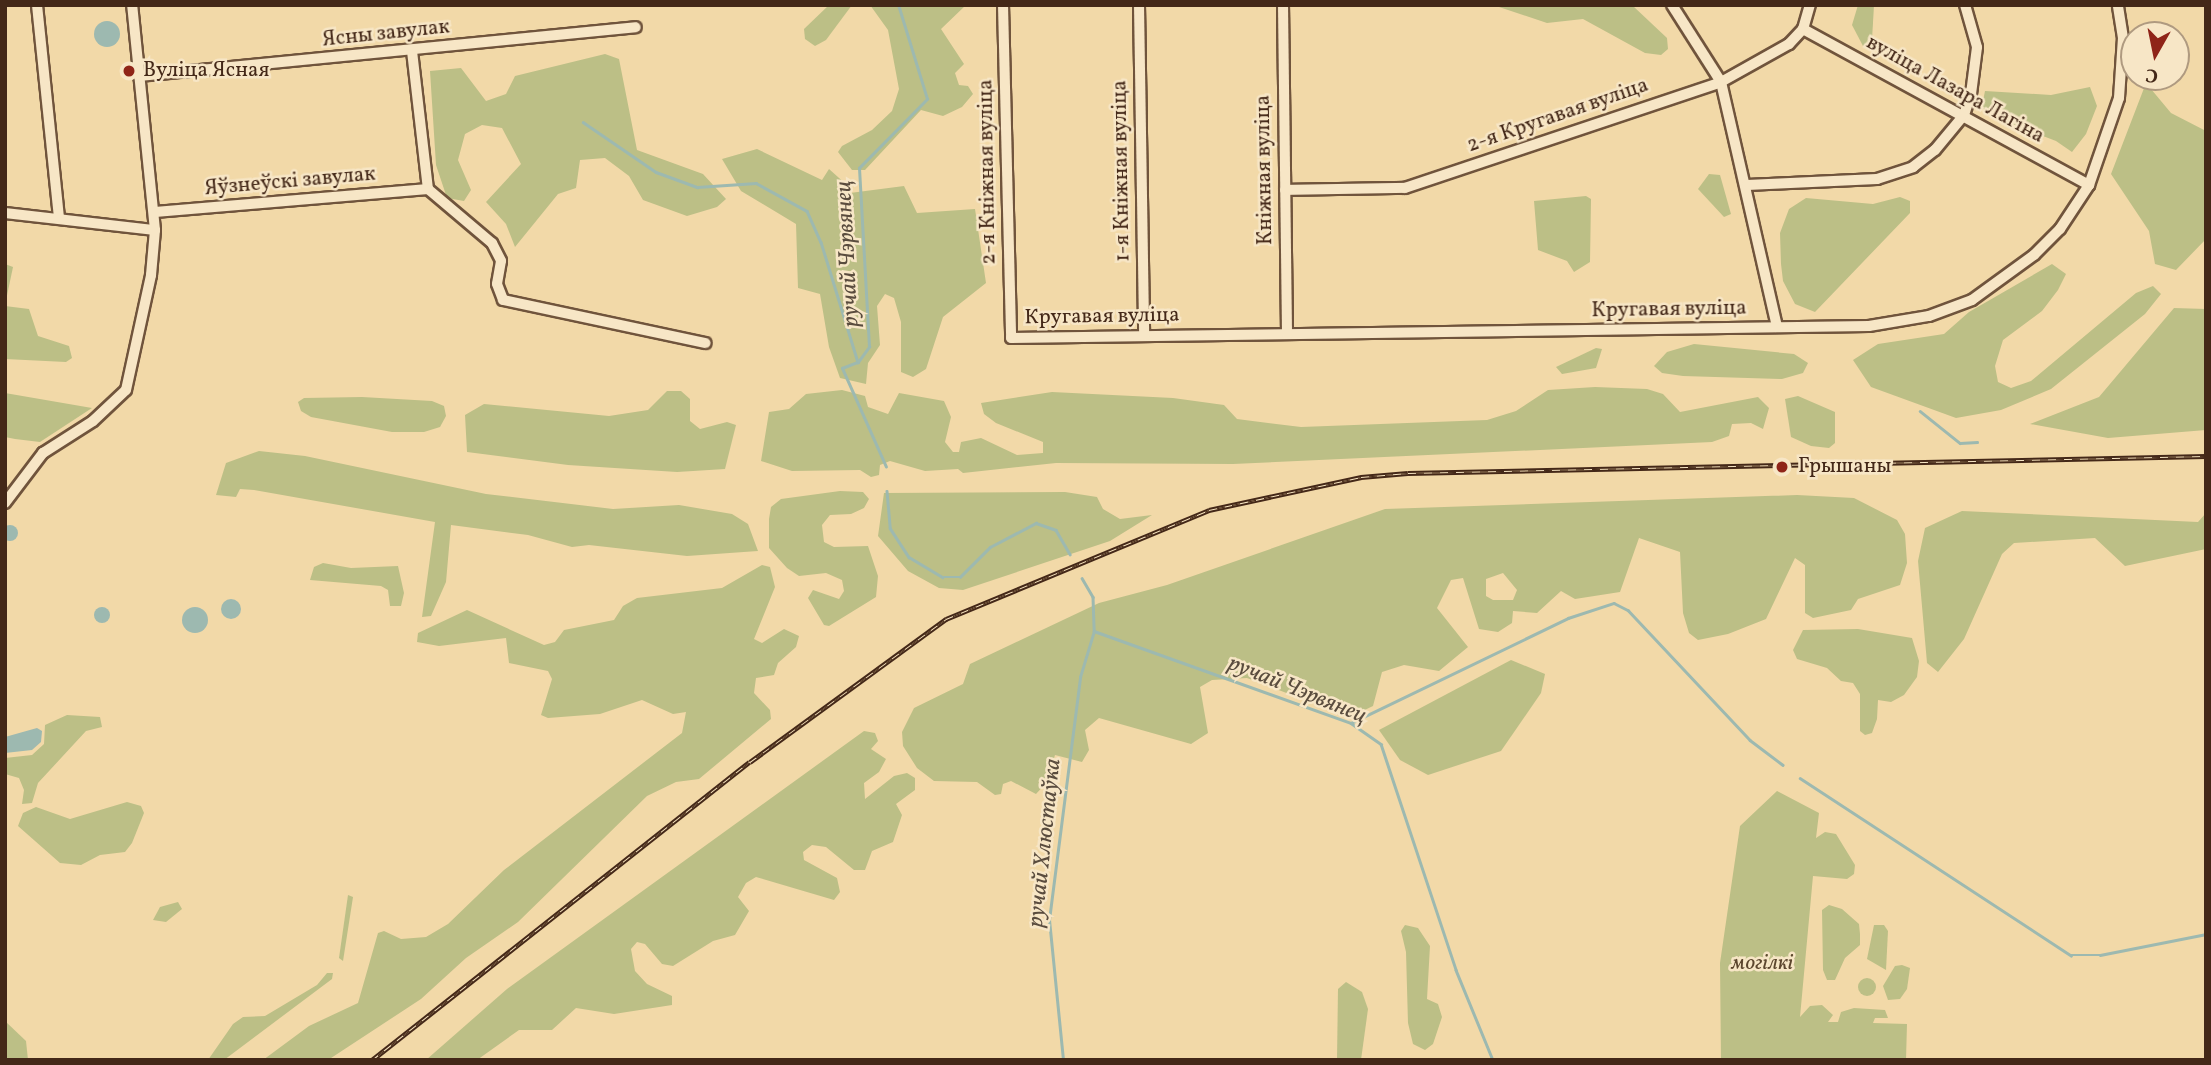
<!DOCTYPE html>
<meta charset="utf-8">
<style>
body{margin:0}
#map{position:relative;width:2211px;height:1065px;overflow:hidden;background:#f2d9a8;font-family:Vollkorn,serif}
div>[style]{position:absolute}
.green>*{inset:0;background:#bcbf86}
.round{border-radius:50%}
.water>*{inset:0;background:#9db9b0}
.stream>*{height:2.5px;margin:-1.25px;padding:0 1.25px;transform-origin:1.25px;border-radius:1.25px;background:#9db9b0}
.roads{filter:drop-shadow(2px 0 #70543c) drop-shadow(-2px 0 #70543c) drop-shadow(0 2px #70543c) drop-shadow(0 -2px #70543c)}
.minor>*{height:10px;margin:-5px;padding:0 5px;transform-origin:5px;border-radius:5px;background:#f7e6c6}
.rail>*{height:5px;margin-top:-2.5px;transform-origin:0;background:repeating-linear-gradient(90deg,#f7e6c6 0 8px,#442818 0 16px);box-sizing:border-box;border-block:2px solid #442818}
.dots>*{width:19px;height:19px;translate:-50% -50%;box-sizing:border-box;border:4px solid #f7e6c6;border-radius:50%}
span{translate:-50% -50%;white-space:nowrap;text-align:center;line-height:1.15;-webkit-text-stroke:5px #f7e6c6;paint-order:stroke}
.street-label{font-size:21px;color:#442818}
.poi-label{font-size:21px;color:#442818}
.left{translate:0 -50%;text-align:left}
.park-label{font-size:21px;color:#5c462e;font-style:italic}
.water-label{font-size:23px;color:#5a4c3e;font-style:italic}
.frame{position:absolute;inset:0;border:7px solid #442818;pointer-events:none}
.north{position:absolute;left:2120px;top:21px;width:70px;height:70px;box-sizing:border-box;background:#f7e6c6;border:2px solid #af9a80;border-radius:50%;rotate:189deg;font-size:19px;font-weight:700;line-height:28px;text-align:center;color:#442818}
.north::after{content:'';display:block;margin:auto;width:24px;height:32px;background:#8f2418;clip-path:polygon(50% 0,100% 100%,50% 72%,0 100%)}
</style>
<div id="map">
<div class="green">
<i style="clip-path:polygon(829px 5px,852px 5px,826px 40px,815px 46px,805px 39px,804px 29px)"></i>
<i style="clip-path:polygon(870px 5px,966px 5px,941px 29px,964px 64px,955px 73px,959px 85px,968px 86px,973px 94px,962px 107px,943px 116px,921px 110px,865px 170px,852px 170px,838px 152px,842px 146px,872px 130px,892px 111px,899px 89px,888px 30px)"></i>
<i style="clip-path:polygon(1493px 5px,1633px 6px,1667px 38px,1668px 49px,1661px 55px,1645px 53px,1583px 19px,1547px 23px)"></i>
<i style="clip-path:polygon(1858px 5px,1874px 5px,1872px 40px,1863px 46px,1852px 25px)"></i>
<i style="clip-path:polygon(605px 54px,619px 59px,637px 150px,703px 174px,726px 199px,717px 207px,687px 216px,643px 200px,629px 176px,605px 158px,580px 160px,576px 188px,558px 194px,515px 247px,506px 224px,486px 202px,521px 164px,502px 128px,482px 125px,465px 134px,458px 160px,471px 190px,464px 201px,447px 198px,436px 165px,430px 71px,461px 68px,486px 101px,506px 94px,515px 76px)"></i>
<i style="clip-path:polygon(2146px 83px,2171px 113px,2206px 131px,2206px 239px,2176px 270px,2155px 264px,2149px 231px,2111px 174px)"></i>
<i style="clip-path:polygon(2090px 87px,2097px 106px,2086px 134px,2072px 152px,2056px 141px,1986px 114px,1982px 106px,1985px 91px,2051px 95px)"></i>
<i style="clip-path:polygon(757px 149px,822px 180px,829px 169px,848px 186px,850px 193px,904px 186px,917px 213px,975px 209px,986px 283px,943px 317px,926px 369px,913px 377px,901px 372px,901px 322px,894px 298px,885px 294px,877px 306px,880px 345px,868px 363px,866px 384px,840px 378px,829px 347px,820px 294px,798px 288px,796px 224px,741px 191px,722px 159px)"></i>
<i style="clip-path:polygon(1709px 174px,1720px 175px,1731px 214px,1724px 217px,1698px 189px)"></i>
<i style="clip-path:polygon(1586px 196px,1591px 199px,1590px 262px,1574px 272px,1567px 261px,1538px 250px,1534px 201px)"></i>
<i style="clip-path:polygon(1900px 197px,1910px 201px,1910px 213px,1815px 312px,1795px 304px,1783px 281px,1781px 264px,1780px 233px,1789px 209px,1806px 198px,1873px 204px)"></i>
<i style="clip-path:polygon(5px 264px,13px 267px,5px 305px)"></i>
<i style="clip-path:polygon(2052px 264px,2066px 274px,2058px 290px,2042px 311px,2003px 340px,1995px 366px,1998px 382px,2011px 388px,2031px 381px,2136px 293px,2153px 286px,2161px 294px,2145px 314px,2051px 389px,2001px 410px,1956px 418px,1871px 387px,1853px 360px,1878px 344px,1944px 334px,1969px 312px)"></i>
<i style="clip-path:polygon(5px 306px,29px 309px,38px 336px,69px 346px,72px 358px,66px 362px,5px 359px)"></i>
<i style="clip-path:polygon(2174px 308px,2206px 309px,2206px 430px,2108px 438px,2030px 424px,2099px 397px)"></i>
<i style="clip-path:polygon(1694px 344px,1794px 354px,1808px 363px,1803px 373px,1782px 379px,1683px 376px,1662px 373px,1654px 366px,1667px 352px)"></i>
<i style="clip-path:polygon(1596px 348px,1602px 349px,1596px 368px,1562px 374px,1556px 367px)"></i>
<i style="clip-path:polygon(1595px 387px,1647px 389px,1663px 394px,1680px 412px,1758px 397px,1769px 408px,1763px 429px,1751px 423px,1732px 424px,1729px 436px,1712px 442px,1233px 464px,1056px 463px,963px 473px,958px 469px,925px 471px,890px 461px,880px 465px,879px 475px,871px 477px,860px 470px,792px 471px,761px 461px,769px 412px,789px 409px,806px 394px,842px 390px,865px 396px,868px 407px,888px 414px,899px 393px,944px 401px,951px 417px,945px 442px,953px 452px,959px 452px,961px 442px,981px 438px,1017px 455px,1043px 453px,1043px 442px,996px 423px,984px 414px,981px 403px,1052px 392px,1173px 398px,1224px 405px,1237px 419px,1301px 427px,1487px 420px,1516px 411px,1548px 390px)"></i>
<i style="clip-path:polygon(667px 391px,681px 391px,690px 399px,690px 421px,700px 429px,727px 422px,736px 425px,725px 469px,677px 472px,568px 465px,467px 452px,465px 415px,484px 404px,609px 416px,648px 410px)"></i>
<i style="clip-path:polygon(5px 393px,92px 408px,40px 442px,15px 439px,5px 437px)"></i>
<i style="clip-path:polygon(1798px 396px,1835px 412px,1835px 443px,1829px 448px,1811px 446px,1791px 437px,1785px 399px)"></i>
<i style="clip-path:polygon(362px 397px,432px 401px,444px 406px,446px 416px,440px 427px,424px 432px,392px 432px,311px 417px,301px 411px,298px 402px,304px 398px)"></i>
<i style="clip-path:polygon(259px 451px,305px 456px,486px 494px,613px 509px,679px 505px,732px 514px,748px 524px,758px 551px,687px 556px,589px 545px,572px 547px,528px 535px,451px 525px,446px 582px,431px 616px,422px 617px,435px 522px,254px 490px,240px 489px,236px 497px,216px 495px,226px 463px)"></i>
<i style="clip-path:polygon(840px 491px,863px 492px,869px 499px,864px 508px,851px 514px,830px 515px,822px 525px,824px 542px,834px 547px,868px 546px,878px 576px,876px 597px,829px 626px,824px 625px,808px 598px,813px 590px,839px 599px,844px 591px,842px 580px,826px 573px,799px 576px,787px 568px,769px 548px,769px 519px,771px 507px,781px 499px)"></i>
<i style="clip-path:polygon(1065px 492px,1097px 497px,1103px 509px,1120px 519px,1152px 515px,1110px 541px,963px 590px,939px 588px,908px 571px,878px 536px,884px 493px)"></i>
<i style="clip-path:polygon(evenodd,1797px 495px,1854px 498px,1897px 520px,1905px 534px,1907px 563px,1900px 585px,1858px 599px,1851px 610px,1813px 618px,1805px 613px,1805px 565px,1795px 558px,1766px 619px,1728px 634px,1698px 640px,1689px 633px,1683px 613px,1680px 552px,1639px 538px,1620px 592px,1575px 599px,1561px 591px,1537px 613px,1513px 611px,1512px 623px,1498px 632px,1479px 629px,1463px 578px,1451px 580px,1437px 608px,1468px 647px,1439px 671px,1404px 665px,1382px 672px,1373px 706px,1350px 717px,1247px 678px,1212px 680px,1200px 687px,1208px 733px,1191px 744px,1099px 718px,1085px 730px,1089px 750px,1082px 762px,1055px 755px,1047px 782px,1036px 794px,1011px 781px,1003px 784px,1001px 794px,995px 795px,977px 782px,934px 781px,917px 768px,903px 746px,902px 732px,914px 708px,963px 684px,970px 664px,1099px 603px,1167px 585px,1385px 509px,1797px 495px,1503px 573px,1517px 590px,1513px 600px,1493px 600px,1486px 596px,1486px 579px,1503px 573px)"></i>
<i style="clip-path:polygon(1962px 511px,2198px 522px,2206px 513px,2206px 549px,2125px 566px,2095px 538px,2014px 543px,2002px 554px,1964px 639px,1938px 672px,1927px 663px,1918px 561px,1925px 528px)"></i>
<i style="clip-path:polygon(323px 563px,351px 568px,398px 566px,404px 593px,401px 606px,390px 606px,388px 590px,381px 586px,310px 580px,314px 567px)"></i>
<i style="clip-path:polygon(762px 565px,770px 567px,775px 587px,754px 639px,762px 643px,784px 629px,799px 636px,796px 647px,778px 663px,774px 675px,756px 678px,754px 693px,770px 710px,771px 719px,699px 779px,676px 782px,647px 796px,518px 922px,466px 958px,421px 999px,328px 1060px,263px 1060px,309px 1026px,358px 1003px,378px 933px,384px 931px,401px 939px,426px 937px,448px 924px,504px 870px,682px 733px,686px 712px,673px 714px,642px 700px,600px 714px,548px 718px,541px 715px,552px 679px,548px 671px,509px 663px,506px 638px,439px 646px,417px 642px,418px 633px,467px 610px,544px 645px,555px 642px,564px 630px,614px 620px,623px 606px,637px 598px,722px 588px)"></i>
<i style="clip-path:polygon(1858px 629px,1912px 638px,1919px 661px,1917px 677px,1904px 695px,1891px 702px,1878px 700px,1877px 719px,1872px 733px,1865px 735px,1860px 731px,1860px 694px,1853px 683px,1841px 681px,1827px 668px,1797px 659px,1793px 650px,1803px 630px)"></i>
<i style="clip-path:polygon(1511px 660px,1545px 674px,1541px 693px,1501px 751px,1428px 775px,1400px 760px,1379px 730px)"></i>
<i style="clip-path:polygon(67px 715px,100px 717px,102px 727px,86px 731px,38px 783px,32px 803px,22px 804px,24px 790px,19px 778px,5px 774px,5px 758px,32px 755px,44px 744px,45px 725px)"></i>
<i style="clip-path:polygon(864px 731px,875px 733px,878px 741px,871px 749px,886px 759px,879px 772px,864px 783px,865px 799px,894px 776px,907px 773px,915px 778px,915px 790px,896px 804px,902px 815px,893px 842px,872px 851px,865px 870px,854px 870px,826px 847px,812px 845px,803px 852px,804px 860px,837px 878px,840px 892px,834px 900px,756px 877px,746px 883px,738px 897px,749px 911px,735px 935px,713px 941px,673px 966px,662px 964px,645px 944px,637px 942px,631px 949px,635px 971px,647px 984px,672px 996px,672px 1005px,614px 1014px,576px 1008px,552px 1030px,519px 1030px,477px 1060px,426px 1060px,507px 989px)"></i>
<i style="clip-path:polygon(1777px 791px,1819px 813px,1816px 838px,1825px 832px,1836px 834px,1855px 865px,1854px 874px,1847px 879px,1813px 876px,1800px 1017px,1810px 1006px,1822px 1005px,1833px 1015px,1828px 1022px,1838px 1022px,1841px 1012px,1854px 1008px,1885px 1010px,1888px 1018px,1875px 1018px,1873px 1023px,1907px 1024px,1906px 1060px,1721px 1060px,1720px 963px,1740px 826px)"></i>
<i style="clip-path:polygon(127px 802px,141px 806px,144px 813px,132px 843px,125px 852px,100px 855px,81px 865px,60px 863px,18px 826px,23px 813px,36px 807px,70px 819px)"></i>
<i style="clip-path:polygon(348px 895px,353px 897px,343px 961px,339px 958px)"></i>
<i style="clip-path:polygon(178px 902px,182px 909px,166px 922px,153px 920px,160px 907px)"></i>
<i style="clip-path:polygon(1829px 905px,1842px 909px,1859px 924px,1860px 934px,1860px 945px,1845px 958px,1835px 980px,1827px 980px,1823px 970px,1822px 910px)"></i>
<i style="clip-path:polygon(1405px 925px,1418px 928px,1430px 946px,1427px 999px,1438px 1004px,1442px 1017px,1433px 1044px,1425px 1050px,1413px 1044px,1408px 1023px,1406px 952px,1401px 931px)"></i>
<i style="clip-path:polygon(1874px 925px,1884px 925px,1888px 931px,1886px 970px,1867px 959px)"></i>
<i style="clip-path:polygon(1902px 965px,1910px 968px,1907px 989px,1900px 999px,1888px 1000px,1883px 986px,1895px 966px)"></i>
<i style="clip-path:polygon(327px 973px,333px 973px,332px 979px,224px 1060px,208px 1060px,233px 1024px,243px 1017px,265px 1016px,317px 985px)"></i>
<i class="round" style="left:1858px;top:978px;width:18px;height:18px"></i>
<i style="clip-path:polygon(1346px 982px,1362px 992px,1368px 1009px,1361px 1060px,1337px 1060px,1338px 989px)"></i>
<i style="clip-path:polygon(5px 1021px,26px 1041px,28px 1060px,5px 1060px)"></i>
</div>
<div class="water">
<i class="round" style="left:94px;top:21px;width:26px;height:26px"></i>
<i class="round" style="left:2px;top:525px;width:16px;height:16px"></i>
<i class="round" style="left:221px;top:599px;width:20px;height:20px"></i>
<i class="round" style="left:94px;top:607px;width:16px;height:16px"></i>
<i class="round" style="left:182px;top:607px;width:26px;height:26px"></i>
<i style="clip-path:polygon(37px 728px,42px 731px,41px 742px,32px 750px,5px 753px,5px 737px)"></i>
</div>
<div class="stream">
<i style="left:583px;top:122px;width:88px;rotate:34.4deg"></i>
<i style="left:656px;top:172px;width:44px;rotate:20.1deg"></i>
<i style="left:697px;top:187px;width:59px;rotate:-3.9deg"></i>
<i style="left:756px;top:183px;width:58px;rotate:28.8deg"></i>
<i style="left:807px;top:211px;width:34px;rotate:66deg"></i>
<i style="left:821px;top:242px;width:126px;rotate:72.9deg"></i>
<i style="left:1920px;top:411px;width:51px;rotate:38.7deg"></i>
<i style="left:1960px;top:443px;width:17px;rotate:-3deg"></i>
<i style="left:886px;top:467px;width:108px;rotate:-114deg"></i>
<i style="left:842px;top:368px;width:17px;rotate:-21deg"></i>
<i style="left:858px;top:362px;width:19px;rotate:-54deg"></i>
<i style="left:869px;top:347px;width:179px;rotate:-93.2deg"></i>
<i style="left:859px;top:168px;width:97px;rotate:-45.4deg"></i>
<i style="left:927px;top:99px;width:98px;rotate:-107.1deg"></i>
<i style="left:887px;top:491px;width:37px;rotate:85deg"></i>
<i style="left:890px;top:528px;width:35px;rotate:57deg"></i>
<i style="left:909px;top:557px;width:39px;rotate:31deg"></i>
<i style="left:942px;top:577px;width:18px"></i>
<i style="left:960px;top:577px;width:42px;rotate:-45deg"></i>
<i style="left:990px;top:547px;width:52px;rotate:-27.6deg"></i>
<i style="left:1036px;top:523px;width:21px;rotate:19deg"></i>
<i style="left:1056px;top:530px;width:28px;rotate:60deg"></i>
<i style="left:1082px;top:578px;width:22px;rotate:60deg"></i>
<i style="left:1093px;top:597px;width:34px;rotate:88deg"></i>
<i style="left:1094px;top:631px;width:273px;rotate:19.7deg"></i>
<i style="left:1351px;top:723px;width:37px;rotate:35deg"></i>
<i style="left:1381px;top:744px;width:238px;rotate:71.6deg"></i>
<i style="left:1456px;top:970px;width:97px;rotate:67.7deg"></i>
<i style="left:1351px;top:723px;width:241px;rotate:-25.8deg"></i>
<i style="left:1568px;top:618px;width:48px;rotate:-18.1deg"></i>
<i style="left:1614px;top:603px;width:16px;rotate:27deg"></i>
<i style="left:1628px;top:610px;width:178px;rotate:46.8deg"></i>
<i style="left:1750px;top:740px;width:41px;rotate:37.1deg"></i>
<i style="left:1800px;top:778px;width:324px;rotate:33.2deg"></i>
<i style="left:2071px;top:955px;width:29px"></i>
<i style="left:2100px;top:955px;width:108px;rotate:-11.2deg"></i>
<i style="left:1063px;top:1060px;width:141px;rotate:-95.7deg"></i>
<i style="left:1049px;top:920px;width:245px;rotate:-82.7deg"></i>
<i style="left:1080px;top:677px;width:48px;rotate:-73.1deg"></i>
</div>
<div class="roads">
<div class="minor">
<i style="left:37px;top:5px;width:213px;rotate:84.1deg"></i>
<i style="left:1003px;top:5px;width:333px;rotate:88.6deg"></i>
<i style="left:1011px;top:338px;width:858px;rotate:-0.8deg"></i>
<i style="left:1869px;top:326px;width:61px;rotate:-9.5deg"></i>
<i style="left:1929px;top:316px;width:46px;rotate:-20.4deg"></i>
<i style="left:1972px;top:300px;width:77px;rotate:-36deg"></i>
<i style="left:2034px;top:255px;width:37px;rotate:-45deg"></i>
<i style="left:2060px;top:229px;width:53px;rotate:-56.6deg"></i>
<i style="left:2089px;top:185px;width:92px;rotate:-71deg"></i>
<i style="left:2119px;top:98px;width:60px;rotate:-86.2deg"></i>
<i style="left:2123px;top:38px;width:33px;rotate:-99deg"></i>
<i style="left:1139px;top:5px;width:331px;rotate:89.1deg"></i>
<i style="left:1283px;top:5px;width:329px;rotate:89.3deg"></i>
<i style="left:1672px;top:5px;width:91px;rotate:57.5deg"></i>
<i style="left:1721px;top:82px;width:251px;rotate:77.1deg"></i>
<i style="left:1803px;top:29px;width:326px;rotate:28.6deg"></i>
<i style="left:412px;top:51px;width:139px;rotate:83.4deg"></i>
<i style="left:428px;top:189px;width:84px;rotate:40.2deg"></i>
<i style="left:492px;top:243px;width:20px;rotate:63deg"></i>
<i style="left:501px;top:261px;width:23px;rotate:100deg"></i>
<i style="left:497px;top:284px;width:17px;rotate:69deg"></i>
<i style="left:503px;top:300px;width:207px;rotate:12deg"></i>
<i style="left:139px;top:76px;width:499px;rotate:-5.6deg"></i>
<i style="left:1747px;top:185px;width:130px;rotate:-2.6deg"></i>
<i style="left:1877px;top:179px;width:38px;rotate:-18deg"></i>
<i style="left:1913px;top:167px;width:28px;rotate:-38deg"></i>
<i style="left:1935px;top:150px;width:45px;rotate:-50.4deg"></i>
<i style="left:1964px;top:115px;width:22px;rotate:-72deg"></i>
<i style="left:1971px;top:94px;width:47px;rotate:-82.7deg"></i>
<i style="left:1977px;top:47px;width:44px;rotate:-105.9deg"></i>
<i style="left:1285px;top:190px;width:120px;rotate:-1deg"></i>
<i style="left:1405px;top:188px;width:333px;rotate:-18.5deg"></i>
<i style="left:1721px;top:82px;width:78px;rotate:-29.2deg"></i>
<i style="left:1789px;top:44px;width:21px;rotate:-47deg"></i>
<i style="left:1803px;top:29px;width:25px;rotate:-74deg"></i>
<i style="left:155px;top:212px;width:274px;rotate:-4.8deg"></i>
<i style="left:5px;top:213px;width:151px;rotate:6.5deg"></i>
<i style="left:5px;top:503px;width:63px;rotate:-52.8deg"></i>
<i style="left:43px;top:453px;width:59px;rotate:-32.6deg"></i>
<i style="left:93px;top:421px;width:45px;rotate:-43.2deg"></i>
<i style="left:126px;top:390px;width:118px;rotate:-77.7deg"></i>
<i style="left:151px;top:275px;width:45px;rotate:-84.9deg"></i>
<i style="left:155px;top:230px;width:226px;rotate:-95.8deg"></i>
</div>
</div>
<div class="rail">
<i style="left:372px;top:1060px;width:481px;rotate:-38.3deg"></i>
<i style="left:750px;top:762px;width:243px;rotate:-36.1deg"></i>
<i style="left:946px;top:619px;width:285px;rotate:-22.5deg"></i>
<i style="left:1209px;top:510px;width:156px;rotate:-12.2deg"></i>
<i style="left:1361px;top:477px;width:47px;rotate:-4.9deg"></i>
<i style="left:1408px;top:473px;width:798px;rotate:-1.22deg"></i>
</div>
<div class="dots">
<i style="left:129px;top:71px;background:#8f2418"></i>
<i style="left:1782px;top:467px;background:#8f2418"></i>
</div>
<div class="street-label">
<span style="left:386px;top:34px;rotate:-6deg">Ясны завулак</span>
<span style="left:1955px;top:90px;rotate:29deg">вуліца Лазара Лагіна</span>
<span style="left:1558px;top:116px;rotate:-19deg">2-я Кругавая вуліца</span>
<span style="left:1265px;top:170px;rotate:-91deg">Кніжная вуліца</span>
<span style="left:1122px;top:171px;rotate:-91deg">1-я Кніжная вуліца</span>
<span style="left:988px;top:172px;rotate:-91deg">2-я Кніжная вуліца</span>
<span style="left:290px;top:182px;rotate:-5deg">Яўзнеўскі завулак</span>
<span style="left:1669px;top:310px;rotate:-1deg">Кругавая вуліца</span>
<span style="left:1102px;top:317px;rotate:-1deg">Кругавая вуліца</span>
</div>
<div class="poi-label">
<span class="left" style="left:143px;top:71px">Вуліца Ясная</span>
<span class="left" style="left:1798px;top:467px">Грышаны</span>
</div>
<div class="park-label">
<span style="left:1762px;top:964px">могілкі</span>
</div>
<div class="water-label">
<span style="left:848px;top:254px;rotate:-93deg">ручай Чэрвянец</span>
<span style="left:1297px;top:690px;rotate:22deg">ручай Чэрвянец</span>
<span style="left:1045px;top:843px;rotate:-84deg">ручай Хлюстаўка</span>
</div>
<div class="frame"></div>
<div class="north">С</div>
</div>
